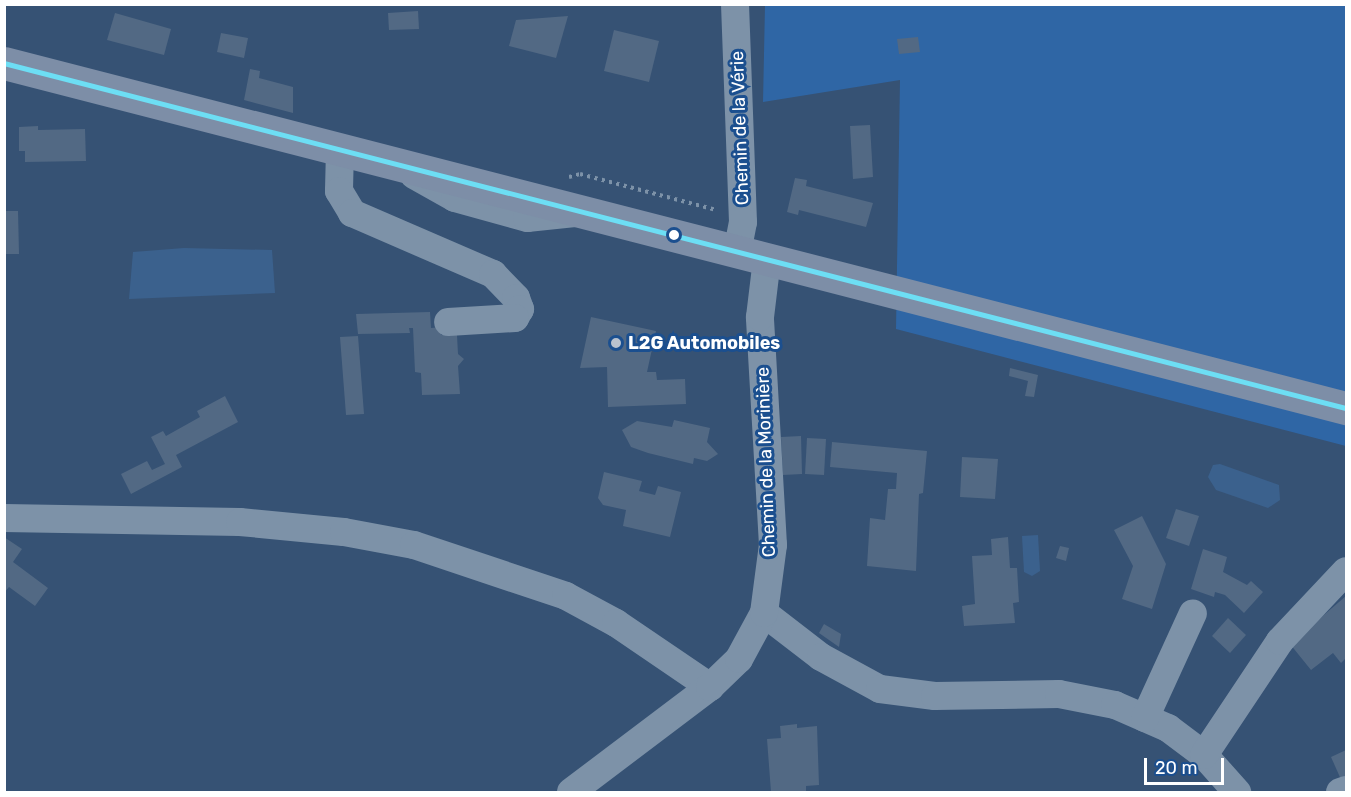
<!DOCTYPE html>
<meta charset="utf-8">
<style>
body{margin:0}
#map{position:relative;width:1351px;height:797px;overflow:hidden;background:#365274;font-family:Rubik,sans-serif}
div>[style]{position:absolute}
.green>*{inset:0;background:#2f66a5}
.water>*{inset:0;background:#3b618d}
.building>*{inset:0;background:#526984}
.path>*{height:4px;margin-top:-2px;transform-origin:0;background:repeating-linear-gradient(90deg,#7d92a8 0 3px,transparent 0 7.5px)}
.minor>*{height:28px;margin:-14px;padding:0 14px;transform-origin:14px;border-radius:14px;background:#7d92a8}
.major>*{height:33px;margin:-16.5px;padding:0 16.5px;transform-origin:16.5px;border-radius:16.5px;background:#7d8ea7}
.bus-1>*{height:4.5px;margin:-2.25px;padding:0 2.25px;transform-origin:2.25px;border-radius:2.25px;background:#6ddef4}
.dots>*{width:16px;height:16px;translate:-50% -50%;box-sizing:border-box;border:3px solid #1b4f8f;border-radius:50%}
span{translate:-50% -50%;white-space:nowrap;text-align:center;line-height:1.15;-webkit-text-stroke:6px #1b4f8f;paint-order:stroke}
.street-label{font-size:18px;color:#fff}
.poi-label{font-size:18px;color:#fff;font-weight:700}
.left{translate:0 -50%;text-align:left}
.frame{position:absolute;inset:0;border:6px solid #fff;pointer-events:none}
.scale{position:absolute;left:1144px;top:758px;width:80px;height:27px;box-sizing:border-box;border:3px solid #fff;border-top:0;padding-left:8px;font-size:18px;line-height:21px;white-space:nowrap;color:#fff;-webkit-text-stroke:4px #1b4f8f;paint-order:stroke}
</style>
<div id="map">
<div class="green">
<i style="clip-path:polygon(765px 5px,1346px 5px,1346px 446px,896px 329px,900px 80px,763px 102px)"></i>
</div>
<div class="water">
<i style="clip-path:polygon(184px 248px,272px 250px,275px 293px,129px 299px,133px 252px)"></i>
<i style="clip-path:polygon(1220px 464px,1279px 485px,1280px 500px,1268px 508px,1216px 490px,1208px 477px,1213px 465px)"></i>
<i style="clip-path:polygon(1038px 535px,1040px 571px,1032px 576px,1024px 572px,1022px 536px)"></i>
</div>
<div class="building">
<i style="clip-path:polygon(418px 11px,419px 29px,389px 30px,388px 13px)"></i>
<i style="clip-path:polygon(115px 13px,171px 29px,164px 55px,107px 40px)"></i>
<i style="clip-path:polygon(568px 16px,556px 58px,509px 46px,516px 20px)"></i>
<i style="clip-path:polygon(614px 30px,659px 41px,649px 82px,604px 71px)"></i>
<i style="clip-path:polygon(221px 33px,248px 38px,244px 58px,217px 52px)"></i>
<i style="clip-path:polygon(918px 37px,920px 52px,899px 54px,897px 39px)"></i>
<i style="clip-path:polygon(250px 69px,260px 71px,259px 78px,293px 87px,293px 113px,244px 100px)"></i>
<i style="clip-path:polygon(870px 125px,873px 177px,853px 179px,850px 126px)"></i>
<i style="clip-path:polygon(38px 126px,38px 130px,85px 129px,86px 161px,25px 162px,25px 151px,19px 151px,19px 127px)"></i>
<i style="clip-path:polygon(795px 178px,807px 180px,806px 186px,873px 203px,866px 227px,799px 210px,798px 215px,787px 212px)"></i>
<i style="clip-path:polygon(4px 211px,18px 211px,19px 254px,4px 254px)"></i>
<i style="clip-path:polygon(430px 312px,431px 328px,441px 327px,441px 335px,457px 335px,458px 354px,464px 359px,458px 366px,460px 394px,422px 395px,421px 373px,415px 372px,413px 328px,409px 328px,410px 333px,358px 334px,356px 314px)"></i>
<i style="clip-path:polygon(591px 317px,656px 331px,647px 372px,656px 372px,657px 380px,685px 379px,686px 404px,608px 407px,607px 367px,580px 368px)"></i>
<i style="clip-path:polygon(358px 336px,364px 414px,346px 415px,340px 337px)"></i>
<i style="clip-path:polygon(1010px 368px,1038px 375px,1034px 397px,1025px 396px,1028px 381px,1009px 376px)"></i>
<i style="clip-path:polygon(225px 396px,238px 422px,176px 455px,182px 467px,131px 494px,121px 474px,147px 461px,152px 470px,165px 464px,151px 437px,163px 431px,166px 436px,200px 417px,197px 411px)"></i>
<i style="clip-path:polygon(674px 420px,710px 428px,707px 442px,718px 454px,707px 461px,694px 458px,693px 464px,648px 453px,631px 447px,622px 430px,637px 421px,672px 427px)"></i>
<i style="clip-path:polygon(801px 436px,802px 474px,783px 475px,781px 437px)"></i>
<i style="clip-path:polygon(807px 438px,826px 439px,824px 475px,805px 474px)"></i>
<i style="clip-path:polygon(832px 442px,927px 451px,923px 493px,919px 494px,916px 571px,867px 566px,870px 518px,885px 520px,888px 489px,896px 489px,897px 473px,830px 467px)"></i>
<i style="clip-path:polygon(962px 457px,998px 459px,995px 499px,960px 497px)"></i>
<i style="clip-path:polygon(604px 472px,642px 481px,639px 491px,655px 495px,658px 486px,681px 492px,670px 537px,623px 526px,626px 510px,603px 505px,598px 498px)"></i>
<i style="clip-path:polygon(1176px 509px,1199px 516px,1189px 546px,1166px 538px)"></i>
<i style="clip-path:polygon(1142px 516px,1166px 564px,1152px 609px,1122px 599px,1133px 566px,1114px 530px)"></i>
<i style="clip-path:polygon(4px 537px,22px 549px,13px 562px,48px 588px,35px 606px,9px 587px,4px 593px)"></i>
<i style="clip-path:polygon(1008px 537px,1010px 568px,1017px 568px,1019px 602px,1013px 603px,1015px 623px,964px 626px,962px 606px,975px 604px,972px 556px,992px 555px,991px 539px)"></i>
<i style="clip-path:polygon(1060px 546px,1069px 548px,1066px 561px,1056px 558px)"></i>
<i style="clip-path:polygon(1203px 549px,1227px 557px,1223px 572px,1247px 585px,1251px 581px,1263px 592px,1244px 613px,1225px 595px,1215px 592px,1214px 597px,1191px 589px)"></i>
<i style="clip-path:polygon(1346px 596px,1346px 658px,1341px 663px,1333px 653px,1311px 670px,1290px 644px)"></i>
<i style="clip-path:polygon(1228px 618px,1246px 635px,1230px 653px,1212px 636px)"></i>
<i style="clip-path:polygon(824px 624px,841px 634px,839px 647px,819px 633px)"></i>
<i style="clip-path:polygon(797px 724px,797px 728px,817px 726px,819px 785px,806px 786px,806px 792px,771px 792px,767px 739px,781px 738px,780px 726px)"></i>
<i style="clip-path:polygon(1346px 750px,1346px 783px,1343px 784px,1331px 757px)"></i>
</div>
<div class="path">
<i style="left:569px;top:177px;width:11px;rotate:-15deg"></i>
<i style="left:580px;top:174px;width:141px;rotate:14.8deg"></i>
</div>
<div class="minor">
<i style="left:735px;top:4px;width:218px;rotate:87.9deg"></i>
<i style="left:743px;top:222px;width:31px;rotate:101deg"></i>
<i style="left:340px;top:149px;width:42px;rotate:91.4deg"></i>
<i style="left:339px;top:191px;width:26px;rotate:59deg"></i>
<i style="left:352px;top:213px;width:154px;rotate:23.4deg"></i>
<i style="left:493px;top:274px;width:33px;rotate:46deg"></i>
<i style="left:516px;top:298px;width:12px;rotate:70deg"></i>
<i style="left:520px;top:309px;width:10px;rotate:119deg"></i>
<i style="left:515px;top:318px;width:67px;rotate:176.6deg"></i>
<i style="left:414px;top:175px;width:47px;rotate:29.3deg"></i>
<i style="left:455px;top:198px;width:75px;rotate:15.5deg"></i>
<i style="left:527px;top:218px;width:48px;rotate:-5.9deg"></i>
<i style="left:4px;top:518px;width:236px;rotate:1deg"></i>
<i style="left:240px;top:522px;width:104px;rotate:5.5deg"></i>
<i style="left:344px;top:532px;width:71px;rotate:10.5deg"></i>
<i style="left:414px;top:545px;width:160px;rotate:18.5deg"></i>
<i style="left:566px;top:596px;width:57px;rotate:28.4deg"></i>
<i style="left:616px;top:623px;width:114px;rotate:34.2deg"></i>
<i style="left:764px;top:613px;width:72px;rotate:37.7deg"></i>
<i style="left:821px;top:657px;width:67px;rotate:28.5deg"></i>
<i style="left:880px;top:689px;width:55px;rotate:7.3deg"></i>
<i style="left:935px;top:696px;width:124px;rotate:-0.9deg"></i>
<i style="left:1059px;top:694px;width:57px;rotate:11.1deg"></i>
<i style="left:1115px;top:705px;width:58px;rotate:23.5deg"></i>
<i style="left:1168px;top:728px;width:45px;rotate:36.9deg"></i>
<i style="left:1204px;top:755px;width:50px;rotate:48.3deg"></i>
<i style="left:1145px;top:718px;width:115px;rotate:-65.4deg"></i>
<i style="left:1204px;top:755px;width:137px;rotate:-56.3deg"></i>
<i style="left:1280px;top:641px;width:96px;rotate:-46.7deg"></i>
<i style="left:571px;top:792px;width:174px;rotate:-37.1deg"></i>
<i style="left:710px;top:687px;width:40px;rotate:-44deg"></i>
<i style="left:739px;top:659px;width:52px;rotate:-61.5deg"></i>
<i style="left:764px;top:613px;width:69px;rotate:-82.5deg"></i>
<i style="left:773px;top:545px;width:228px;rotate:-93.3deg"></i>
<i style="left:760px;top:317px;width:58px;rotate:-83.1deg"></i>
<i style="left:1340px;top:792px;width:6px;rotate:-18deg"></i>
</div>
<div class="major">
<i style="left:4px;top:63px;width:1386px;rotate:14.42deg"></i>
</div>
<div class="bus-1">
<i style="left:4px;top:63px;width:1386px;rotate:14.42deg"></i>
</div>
<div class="dots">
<i style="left:674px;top:235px;background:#fff"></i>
<i style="left:616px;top:343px;background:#b9c2ce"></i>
</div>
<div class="street-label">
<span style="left:740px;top:128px;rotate:-92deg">Chemin de la Vérie</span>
<span style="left:766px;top:462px;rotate:-92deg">Chemin de la Morinière</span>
</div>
<div class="poi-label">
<span class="left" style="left:628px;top:343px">L2G Automobiles</span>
</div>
<div class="frame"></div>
<div class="scale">20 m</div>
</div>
